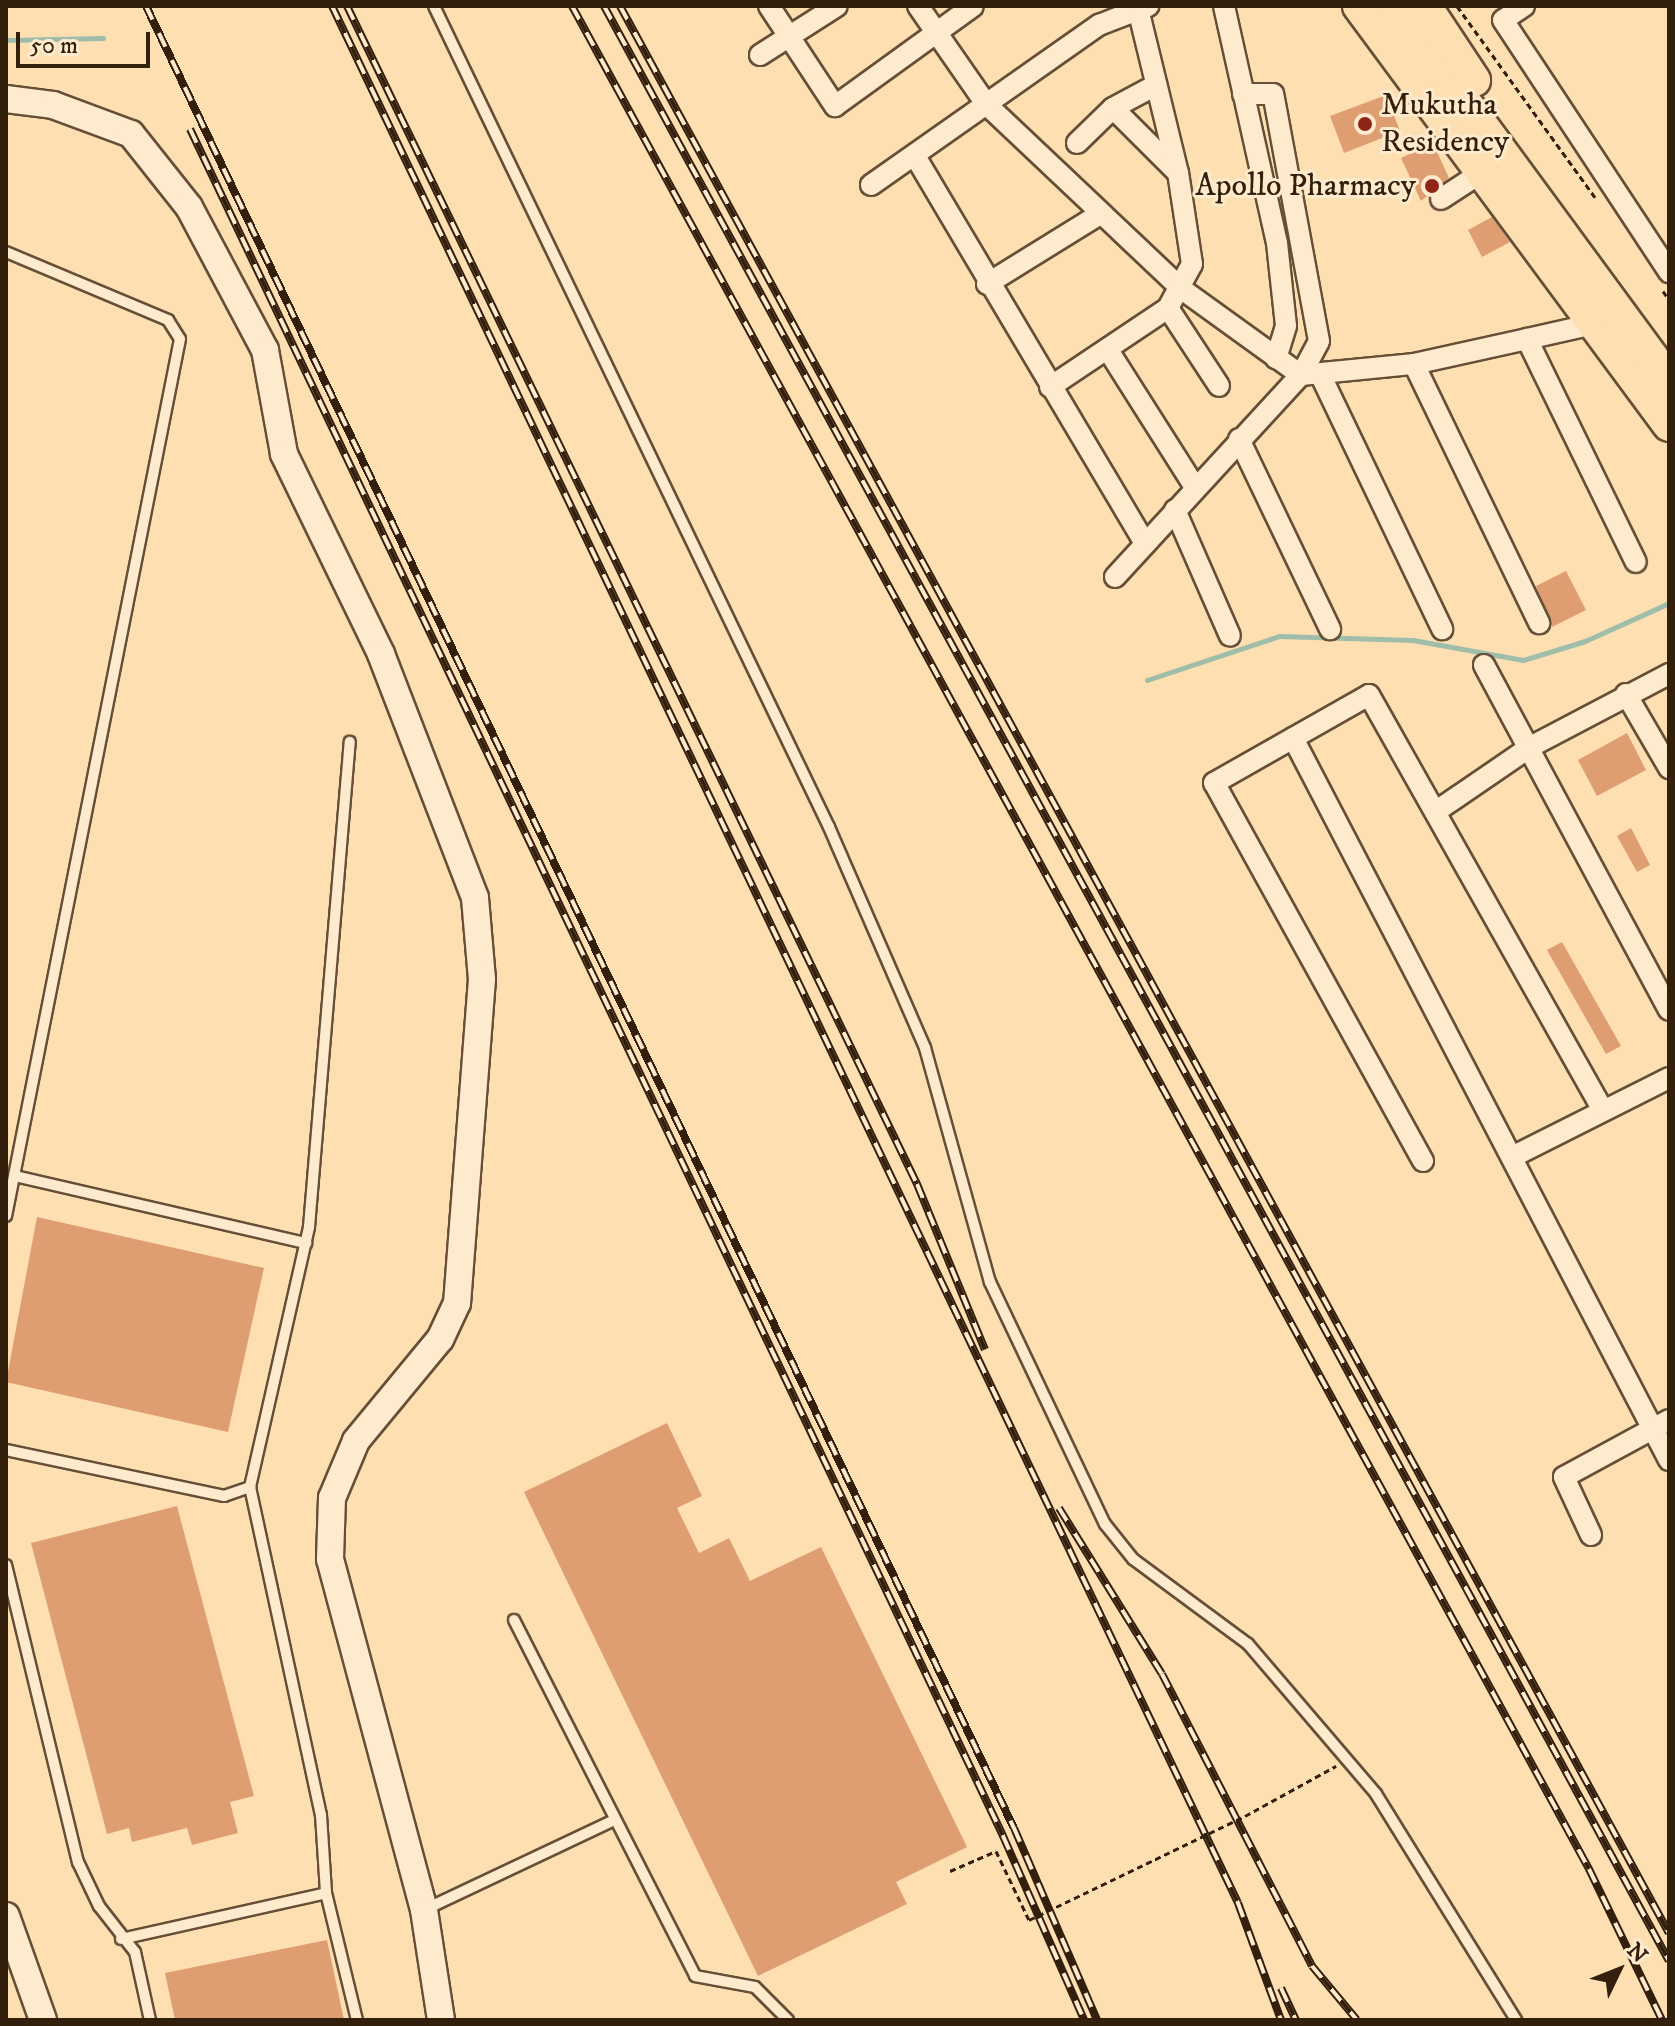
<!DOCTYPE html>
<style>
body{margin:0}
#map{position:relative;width:1675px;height:2026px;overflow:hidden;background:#fedfb2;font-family:"IM FELL DW Pica",serif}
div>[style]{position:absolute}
.stream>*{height:5px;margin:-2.5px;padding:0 2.5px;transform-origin:2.5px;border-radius:2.5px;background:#a0bdaa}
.building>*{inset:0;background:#df9e72}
.path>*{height:3px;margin-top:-1.5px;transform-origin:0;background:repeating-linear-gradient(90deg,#321f0c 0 6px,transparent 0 10px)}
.roads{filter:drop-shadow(2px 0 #654f36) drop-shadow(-2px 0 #654f36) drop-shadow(0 2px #654f36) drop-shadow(0 -2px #654f36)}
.service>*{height:10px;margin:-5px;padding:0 5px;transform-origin:5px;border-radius:5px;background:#feeacd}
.minor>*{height:20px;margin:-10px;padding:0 10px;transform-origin:10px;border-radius:10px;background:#feeacd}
.tertiary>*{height:26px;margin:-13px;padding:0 13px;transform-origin:13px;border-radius:13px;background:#feeacd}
.primary>*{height:32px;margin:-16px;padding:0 16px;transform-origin:16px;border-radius:16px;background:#fedfb2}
.rail>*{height:8px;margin-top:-4px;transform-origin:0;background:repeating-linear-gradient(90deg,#feeacd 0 15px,#321f0c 0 30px);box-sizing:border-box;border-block:2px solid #321f0c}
.path-bridge>*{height:3px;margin-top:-1.5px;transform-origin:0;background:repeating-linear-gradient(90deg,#321f0c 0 6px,transparent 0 10px)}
.dots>*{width:22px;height:22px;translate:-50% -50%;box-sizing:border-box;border:4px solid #feeacd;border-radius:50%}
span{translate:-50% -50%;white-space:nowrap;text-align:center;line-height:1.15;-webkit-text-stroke:6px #feeacd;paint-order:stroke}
.poi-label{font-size:32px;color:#321f0c}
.left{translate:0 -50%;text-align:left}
.right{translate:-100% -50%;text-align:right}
.frame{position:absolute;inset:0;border:8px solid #321f0c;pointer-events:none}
.north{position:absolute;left:1579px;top:1930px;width:80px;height:80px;-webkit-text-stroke:6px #feeacd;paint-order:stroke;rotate:47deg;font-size:22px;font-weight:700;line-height:32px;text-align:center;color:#321f0c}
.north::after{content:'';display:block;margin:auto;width:28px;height:36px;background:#321f0c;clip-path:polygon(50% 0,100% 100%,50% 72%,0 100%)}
.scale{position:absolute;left:16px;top:32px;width:134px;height:36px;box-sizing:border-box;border:4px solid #321f0c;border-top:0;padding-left:10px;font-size:24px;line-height:28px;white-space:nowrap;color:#321f0c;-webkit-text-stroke:6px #feeacd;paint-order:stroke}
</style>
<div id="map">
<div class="stream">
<i style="left:6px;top:40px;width:97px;rotate:-1.2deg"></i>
<i style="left:1147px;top:680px;width:139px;rotate:-18.4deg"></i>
<i style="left:1279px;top:636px;width:134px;rotate:1.7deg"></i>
<i style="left:1413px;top:640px;width:112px;rotate:10.3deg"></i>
<i style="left:1523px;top:660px;width:65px;rotate:-17deg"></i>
<i style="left:1585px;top:641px;width:92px;rotate:-24.3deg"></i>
</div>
<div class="building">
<i style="clip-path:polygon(1386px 95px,1400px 131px,1344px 153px,1330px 116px)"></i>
<i style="clip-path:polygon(1433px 143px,1449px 178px,1421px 201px,1401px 158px)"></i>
<i style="clip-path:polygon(1492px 217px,1510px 242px,1482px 257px,1468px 230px)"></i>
<i style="clip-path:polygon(1566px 571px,1586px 610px,1552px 627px,1536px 586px)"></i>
<i style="clip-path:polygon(1627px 733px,1646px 770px,1597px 796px,1578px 760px)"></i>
<i style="clip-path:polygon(1631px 828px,1650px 865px,1637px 872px,1617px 836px)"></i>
<i style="clip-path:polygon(1562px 942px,1621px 1046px,1606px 1054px,1547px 950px)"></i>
<i style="clip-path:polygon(37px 1217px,264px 1268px,228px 1432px,6px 1382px)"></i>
<i style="clip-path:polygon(667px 1423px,702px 1496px,677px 1508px,699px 1553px,729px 1538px,750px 1581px,821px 1547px,967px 1847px,896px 1882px,907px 1904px,758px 1976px,524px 1492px)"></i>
<i style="clip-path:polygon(177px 1506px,254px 1796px,230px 1802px,238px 1833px,192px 1845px,187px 1828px,132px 1842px,129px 1828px,107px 1834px,31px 1543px)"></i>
<i style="clip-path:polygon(327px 1940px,344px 2020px,175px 2020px,165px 1973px)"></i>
</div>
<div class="path">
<i style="left:1457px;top:6px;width:236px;rotate:54.2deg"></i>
<i style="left:1663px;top:291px;width:11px;rotate:56deg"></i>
<i style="left:1245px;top:1816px;width:104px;rotate:-28.8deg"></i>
<i style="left:950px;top:1871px;width:50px;rotate:-23.5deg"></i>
<i style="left:996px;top:1851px;width:76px;rotate:64.4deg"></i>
</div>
<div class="roads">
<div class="service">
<i style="left:434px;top:6px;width:911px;rotate:64.31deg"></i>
<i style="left:829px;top:827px;width:241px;rotate:66.5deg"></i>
<i style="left:925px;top:1048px;width:243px;rotate:74.5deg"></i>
<i style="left:990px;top:1282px;width:268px;rotate:64.6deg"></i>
<i style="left:1105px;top:1524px;width:45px;rotate:51.3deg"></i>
<i style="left:1133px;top:1559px;width:143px;rotate:36.5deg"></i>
<i style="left:1248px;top:1644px;width:197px;rotate:49.5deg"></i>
<i style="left:1376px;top:1794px;width:266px;rotate:58.2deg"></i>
<i style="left:6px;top:252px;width:176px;rotate:22.8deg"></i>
<i style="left:168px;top:320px;width:22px;rotate:58deg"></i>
<i style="left:180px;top:339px;width:894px;rotate:101.22deg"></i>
<i style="left:15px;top:1176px;width:299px;rotate:13deg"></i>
<i style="left:6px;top:1450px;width:223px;rotate:11.9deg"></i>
<i style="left:224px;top:1496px;width:28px;rotate:-19deg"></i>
<i style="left:250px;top:1487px;width:267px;rotate:-77.2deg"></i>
<i style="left:309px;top:1227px;width:487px;rotate:-85.2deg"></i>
<i style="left:250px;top:1487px;width:336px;rotate:77.8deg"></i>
<i style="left:321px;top:1815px;width:78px;rotate:86.3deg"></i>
<i style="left:326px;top:1893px;width:131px;rotate:76.3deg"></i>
<i style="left:6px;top:1565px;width:306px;rotate:76.4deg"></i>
<i style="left:78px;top:1862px;width:49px;rotate:64.5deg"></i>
<i style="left:99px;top:1906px;width:58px;rotate:52deg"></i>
<i style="left:135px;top:1952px;width:70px;rotate:77.6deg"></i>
<i style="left:514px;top:1620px;width:399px;rotate:63deg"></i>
<i style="left:695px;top:1976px;width:61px;rotate:10.4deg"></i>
<i style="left:755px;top:1987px;width:47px;rotate:45deg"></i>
<i style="left:426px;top:1909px;width:208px;rotate:-25.3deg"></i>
<i style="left:121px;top:1939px;width:210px;rotate:-12.6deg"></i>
</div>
<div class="minor">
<i style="left:769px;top:6px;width:120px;rotate:56.6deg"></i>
<i style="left:835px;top:106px;width:170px;rotate:-35.9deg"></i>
<i style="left:918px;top:6px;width:119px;rotate:55.2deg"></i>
<i style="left:986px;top:104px;width:271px;rotate:43.4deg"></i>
<i style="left:1183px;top:290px;width:145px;rotate:35.8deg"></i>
<i style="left:1301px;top:375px;width:114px;rotate:-5.6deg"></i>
<i style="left:1414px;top:364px;width:116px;rotate:-12.5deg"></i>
<i style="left:1527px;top:339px;width:248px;rotate:64deg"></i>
<i style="left:1224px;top:6px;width:243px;rotate:77.4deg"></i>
<i style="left:1277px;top:243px;width:83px;rotate:83.8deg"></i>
<i style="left:1286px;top:326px;width:34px;rotate:107deg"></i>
<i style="left:1524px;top:6px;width:25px;rotate:146deg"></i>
<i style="left:1503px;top:20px;width:302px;rotate:56.6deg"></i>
<i style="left:760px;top:55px;width:91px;rotate:-32.5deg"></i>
<i style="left:1113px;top:108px;width:92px;rotate:45deg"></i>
<i style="left:1077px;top:143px;width:50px;rotate:-44.2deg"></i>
<i style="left:1113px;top:108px;width:49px;rotate:-28.1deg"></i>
<i style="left:915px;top:156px;width:451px;rotate:59.3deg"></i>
<i style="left:871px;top:185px;width:279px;rotate:-35.1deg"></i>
<i style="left:1099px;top:25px;width:53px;rotate:-21.2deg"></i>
<i style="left:1441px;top:199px;width:51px;rotate:-33.1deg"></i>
<i style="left:987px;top:284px;width:133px;rotate:-31.8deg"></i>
<i style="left:1168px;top:308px;width:93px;rotate:56.8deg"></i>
<i style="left:1527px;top:339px;width:73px;rotate:-12.7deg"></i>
<i style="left:1108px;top:350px;width:162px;rotate:57.6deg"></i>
<i style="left:1414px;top:364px;width:288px;rotate:64.2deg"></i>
<i style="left:1320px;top:374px;width:283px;rotate:64.4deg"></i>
<i style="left:1050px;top:387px;width:142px;rotate:-33.8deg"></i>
<i style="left:1168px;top:308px;width:50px;rotate:-61.4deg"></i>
<i style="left:1192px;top:264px;width:92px;rotate:-98.7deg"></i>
<i style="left:1178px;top:173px;width:169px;rotate:-103.7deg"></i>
<i style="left:1239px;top:439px;width:211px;rotate:64.4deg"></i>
<i style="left:1175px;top:510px;width:137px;rotate:66.4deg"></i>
<i style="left:1115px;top:577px;width:275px;rotate:-47.4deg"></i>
<i style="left:1301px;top:375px;width:38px;rotate:-62deg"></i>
<i style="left:1319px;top:341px;width:251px;rotate:-100.5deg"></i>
<i style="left:1273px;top:94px;width:30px;rotate:180deg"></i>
<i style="left:1484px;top:665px;width:391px;rotate:61.8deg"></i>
<i style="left:1626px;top:694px;width:86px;rotate:59.8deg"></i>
<i style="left:1293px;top:738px;width:814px;rotate:62.49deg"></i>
<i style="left:1438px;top:810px;width:112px;rotate:-34.4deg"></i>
<i style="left:1530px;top:747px;width:157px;rotate:-27.7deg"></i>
<i style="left:1512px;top:1157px;width:176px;rotate:-26.7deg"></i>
<i style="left:1423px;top:1161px;width:432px;rotate:-118.9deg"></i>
<i style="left:1214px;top:783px;width:178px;rotate:-29.6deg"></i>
<i style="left:1369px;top:695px;width:477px;rotate:60.6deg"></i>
<i style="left:1591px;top:1535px;width:64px;rotate:-115deg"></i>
<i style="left:1564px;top:1477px;width:119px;rotate:-28.5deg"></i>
</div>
<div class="tertiary">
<i style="left:6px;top:99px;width:47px;rotate:7.3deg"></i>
<i style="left:53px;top:105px;width:83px;rotate:20.4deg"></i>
<i style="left:131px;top:134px;width:93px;rotate:51.5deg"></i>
<i style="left:189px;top:207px;width:162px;rotate:62deg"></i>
<i style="left:265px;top:350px;width:106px;rotate:79.6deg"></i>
<i style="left:284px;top:454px;width:222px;rotate:64.1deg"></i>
<i style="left:381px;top:654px;width:261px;rotate:68.9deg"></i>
<i style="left:475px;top:898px;width:81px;rotate:85.1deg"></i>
<i style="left:482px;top:979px;width:325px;rotate:94.4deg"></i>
<i style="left:457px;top:1303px;width:40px;rotate:115deg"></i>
<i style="left:440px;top:1339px;width:132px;rotate:129.5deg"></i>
<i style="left:356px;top:1441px;width:62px;rotate:112.8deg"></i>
<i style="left:332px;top:1498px;width:61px;rotate:91.9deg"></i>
<i style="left:330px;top:1559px;width:363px;rotate:75deg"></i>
<i style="left:424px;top:1910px;width:111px;rotate:81.2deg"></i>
<i style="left:6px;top:1916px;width:110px;rotate:70.4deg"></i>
</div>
<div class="primary">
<i style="left:1359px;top:6px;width:521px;rotate:53.5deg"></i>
<i style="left:1394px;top:6px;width:464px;rotate:53.7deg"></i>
<i style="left:1425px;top:6px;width:89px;rotate:56.5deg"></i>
</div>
</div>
<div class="rail">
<i style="left:146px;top:6px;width:2018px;rotate:64.53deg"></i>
<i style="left:1014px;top:1828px;width:209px;rotate:66.6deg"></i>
<i style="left:332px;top:6px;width:2102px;rotate:64.47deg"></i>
<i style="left:1238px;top:1903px;width:125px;rotate:69.8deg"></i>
<i style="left:347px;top:6px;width:1309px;rotate:64.18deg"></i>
<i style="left:917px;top:1184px;width:179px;rotate:67.7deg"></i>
<i style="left:572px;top:6px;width:2123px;rotate:61.37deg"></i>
<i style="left:1589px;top:1869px;width:168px;rotate:64.2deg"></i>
<i style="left:604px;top:6px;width:2226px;rotate:61.42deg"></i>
<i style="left:620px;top:6px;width:2194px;rotate:61.44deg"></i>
<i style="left:190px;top:129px;width:1891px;rotate:64.53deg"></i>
<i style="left:1003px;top:1836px;width:201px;rotate:66.2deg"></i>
<i style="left:1059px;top:1508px;width:195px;rotate:58.2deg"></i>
<i style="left:1162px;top:1674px;width:328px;rotate:62.8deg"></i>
<i style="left:1312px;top:1966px;width:70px;rotate:50.2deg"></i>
<i style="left:1281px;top:1988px;width:35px;rotate:65deg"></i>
</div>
<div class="path-bridge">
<i style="left:1029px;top:1920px;width:240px;rotate:-25.7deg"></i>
</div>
<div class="dots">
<i style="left:1365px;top:124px;background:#8f2418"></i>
<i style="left:1432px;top:186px;background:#8f2418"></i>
</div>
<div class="poi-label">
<span class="left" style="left:1381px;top:124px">Mukutha<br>Residency</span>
<span class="right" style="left:1416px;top:186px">Apollo Pharmacy</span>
</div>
<div class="frame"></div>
<div class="north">N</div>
<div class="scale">50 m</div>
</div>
